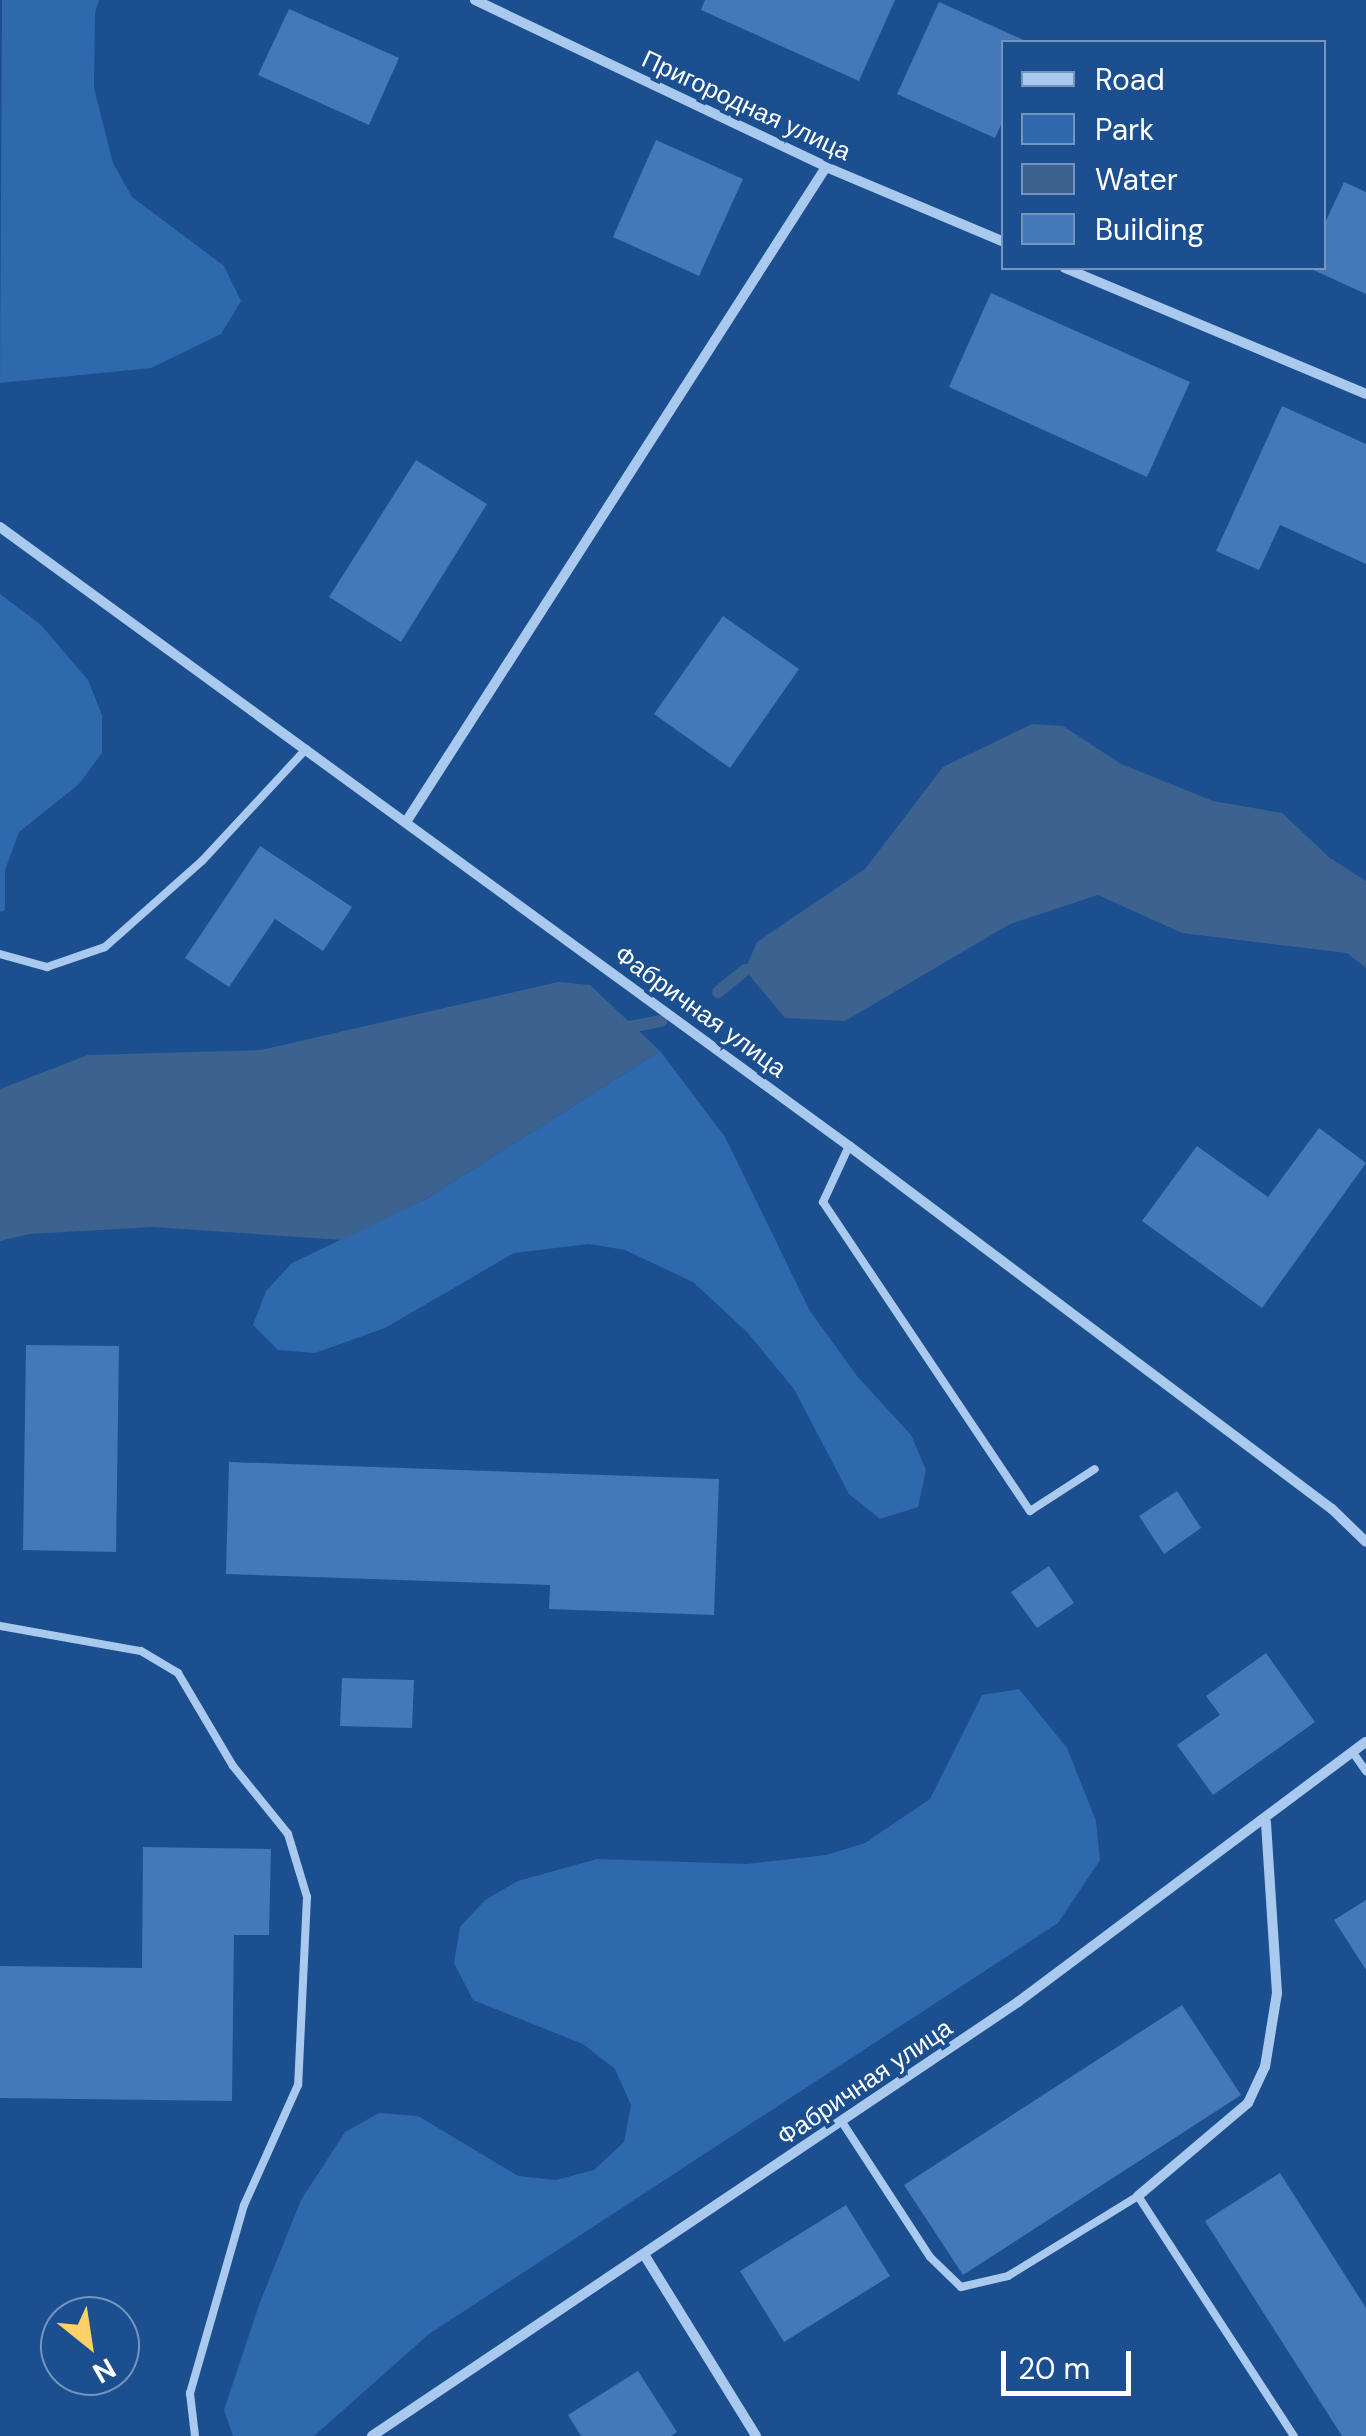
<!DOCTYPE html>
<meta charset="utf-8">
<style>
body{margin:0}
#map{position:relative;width:1366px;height:2436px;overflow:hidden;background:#1b4f8f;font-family:"DM Sans",sans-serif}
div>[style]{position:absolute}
.green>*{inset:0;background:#2e69ad}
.water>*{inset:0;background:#3c6290}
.stream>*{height:12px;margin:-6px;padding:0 6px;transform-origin:6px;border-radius:6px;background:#3c6290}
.building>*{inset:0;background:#4478b7}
.lane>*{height:8px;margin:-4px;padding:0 4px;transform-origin:4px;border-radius:4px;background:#a9c9ee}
.street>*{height:10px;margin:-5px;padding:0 5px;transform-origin:5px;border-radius:5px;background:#a9c9ee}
span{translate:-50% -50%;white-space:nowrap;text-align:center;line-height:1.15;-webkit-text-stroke:8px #1b4f8f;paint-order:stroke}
.street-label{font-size:25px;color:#fff}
.legend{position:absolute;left:1001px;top:40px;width:325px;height:230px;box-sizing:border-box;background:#1b4f8f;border:2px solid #7695bc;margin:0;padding:12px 18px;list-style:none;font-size:30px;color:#fff}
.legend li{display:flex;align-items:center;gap:20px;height:50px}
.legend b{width:50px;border:2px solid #7695bc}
.north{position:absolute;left:40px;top:2296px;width:100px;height:100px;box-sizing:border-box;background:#1b4f8f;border:2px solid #7695bc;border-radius:50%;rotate:150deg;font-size:28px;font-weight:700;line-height:40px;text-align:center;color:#fff}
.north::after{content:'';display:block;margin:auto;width:35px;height:45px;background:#ffd166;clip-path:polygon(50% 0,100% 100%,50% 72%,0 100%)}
.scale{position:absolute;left:1001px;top:2351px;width:130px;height:45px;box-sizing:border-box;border:5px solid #fff;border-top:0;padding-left:12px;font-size:30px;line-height:35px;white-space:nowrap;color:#fff;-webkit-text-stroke:8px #1b4f8f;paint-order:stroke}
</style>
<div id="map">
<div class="green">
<i style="clip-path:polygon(2px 0,99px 0,95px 13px,94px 88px,113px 163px,132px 197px,224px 266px,241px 301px,221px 334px,151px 368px,0 383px)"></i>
<i style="clip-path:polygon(0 594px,41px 625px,88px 680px,102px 715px,102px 753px,79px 784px,19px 832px,5px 870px,5px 910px,0 912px)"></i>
<i style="clip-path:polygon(660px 1051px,725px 1137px,810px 1311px,857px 1376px,911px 1435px,926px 1470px,918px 1507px,880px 1519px,849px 1494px,794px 1389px,747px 1332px,693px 1282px,625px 1250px,589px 1244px,514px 1253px,385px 1328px,315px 1353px,278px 1350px,253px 1325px,266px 1291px,292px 1263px,426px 1199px)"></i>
<i style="clip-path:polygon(1019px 1689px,1067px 1748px,1096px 1821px,1100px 1860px,1058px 1923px,429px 2334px,314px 2436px,233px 2436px,224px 2410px,259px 2305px,301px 2200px,345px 2132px,379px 2113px,418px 2116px,518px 2176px,556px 2180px,594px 2170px,624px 2142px,631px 2105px,615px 2069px,583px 2044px,473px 2000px,454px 1963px,460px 1927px,485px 1900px,518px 1881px,597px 1859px,747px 1864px,826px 1855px,865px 1843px,930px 1799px,982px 1695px)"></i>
</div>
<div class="water">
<i style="clip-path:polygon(1032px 724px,1063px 726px,1121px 764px,1213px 801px,1282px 813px,1330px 858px,1366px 881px,1366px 968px,1347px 953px,1182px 933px,1098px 895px,1010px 924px,845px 1021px,785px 1018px,745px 970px,757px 942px,865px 869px,943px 767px)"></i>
<i style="clip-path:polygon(558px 982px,590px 985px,660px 1051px,426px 1199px,342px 1240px,153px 1227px,29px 1234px,0 1241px,0 1089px,88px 1055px,261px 1050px)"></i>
</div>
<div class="stream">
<i style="left:718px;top:992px;width:35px;rotate:-39deg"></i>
<i style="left:619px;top:1029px;width:43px;rotate:-10.8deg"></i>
</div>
<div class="building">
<i style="clip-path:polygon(705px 0,895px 0,859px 81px,701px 10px)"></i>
<i style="clip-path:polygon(939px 2px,1028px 42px,1004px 42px,1004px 118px,995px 138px,897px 94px)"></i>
<i style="clip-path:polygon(289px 9px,399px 58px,369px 125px,258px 75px)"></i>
<i style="clip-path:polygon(656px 140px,743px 179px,699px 276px,613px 237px)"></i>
<i style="clip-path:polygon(1344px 182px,1366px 192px,1366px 294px,1309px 268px,1324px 268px,1324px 225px)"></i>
<i style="clip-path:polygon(991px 293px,1190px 382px,1147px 477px,949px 387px)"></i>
<i style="clip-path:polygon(1282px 406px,1366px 444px,1366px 564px,1280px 525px,1259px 570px,1216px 551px)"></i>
<i style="clip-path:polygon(416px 460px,487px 504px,401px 642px,329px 597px)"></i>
<i style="clip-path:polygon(723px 616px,799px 669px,730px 768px,654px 714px)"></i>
<i style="clip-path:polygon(260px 846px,352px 907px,323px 951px,275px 919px,229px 987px,185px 958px)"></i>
<i style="clip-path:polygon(1319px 1128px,1366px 1163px,1262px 1308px,1142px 1221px,1197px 1146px,1268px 1197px)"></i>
<i style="clip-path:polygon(26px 1345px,119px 1346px,116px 1552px,23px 1550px)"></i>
<i style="clip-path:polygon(229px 1462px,719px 1479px,714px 1615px,549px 1609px,550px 1585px,226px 1574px)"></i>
<i style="clip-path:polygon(1177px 1491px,1201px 1528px,1164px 1554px,1139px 1516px)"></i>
<i style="clip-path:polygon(1049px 1566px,1074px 1603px,1037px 1628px,1011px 1592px)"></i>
<i style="clip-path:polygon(1266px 1653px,1315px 1722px,1213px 1795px,1177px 1745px,1220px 1715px,1206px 1696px)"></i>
<i style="clip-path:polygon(342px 1678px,414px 1680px,412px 1728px,340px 1726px)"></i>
<i style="clip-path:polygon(143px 1847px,271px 1849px,269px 1935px,234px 1935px,232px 2101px,0 2098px,0 1966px,142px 1968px)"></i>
<i style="clip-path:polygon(1366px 1900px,1366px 1970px,1334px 1920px)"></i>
<i style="clip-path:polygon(1182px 2005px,1241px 2095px,963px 2275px,904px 2185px)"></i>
<i style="clip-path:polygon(1280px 2173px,1366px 2308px,1366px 2436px,1342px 2436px,1205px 2221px)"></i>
<i style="clip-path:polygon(846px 2205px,890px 2276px,784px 2342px,740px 2271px)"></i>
<i style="clip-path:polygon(638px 2371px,677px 2432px,671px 2436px,581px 2436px,568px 2415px)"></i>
</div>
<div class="lane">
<i style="left:0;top:954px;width:49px;rotate:15.5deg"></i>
<i style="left:47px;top:967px;width:61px;rotate:-19deg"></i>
<i style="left:105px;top:947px;width:130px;rotate:-41.6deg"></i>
<i style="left:202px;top:861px;width:153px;rotate:-47.1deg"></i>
<i style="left:849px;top:1146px;width:62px;rotate:114.9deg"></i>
<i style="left:823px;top:1202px;width:372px;rotate:56.2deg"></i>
<i style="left:1030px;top:1511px;width:77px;rotate:-32.9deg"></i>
<i style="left:0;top:1626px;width:143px;rotate:10.1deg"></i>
<i style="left:141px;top:1651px;width:43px;rotate:30.7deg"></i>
<i style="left:178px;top:1673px;width:108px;rotate:59.4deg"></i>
<i style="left:233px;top:1766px;width:87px;rotate:51deg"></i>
<i style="left:288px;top:1834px;width:66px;rotate:73.2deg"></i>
<i style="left:307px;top:1897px;width:188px;rotate:92.7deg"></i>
<i style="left:298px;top:2085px;width:132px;rotate:114.2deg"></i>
<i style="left:244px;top:2205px;width:196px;rotate:106deg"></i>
<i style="left:190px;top:2393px;width:43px;rotate:83.4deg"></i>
<i style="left:1354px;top:1754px;width:21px;rotate:55deg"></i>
<i style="left:842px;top:2122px;width:161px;rotate:56.9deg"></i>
<i style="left:930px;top:2257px;width:43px;rotate:44.1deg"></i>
<i style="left:961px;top:2287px;width:48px;rotate:-13.2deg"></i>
<i style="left:1008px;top:2276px;width:153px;rotate:-31.6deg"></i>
<i style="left:1138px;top:2196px;width:286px;rotate:57deg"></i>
</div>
<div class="street">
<i style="left:475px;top:0;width:389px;rotate:25.4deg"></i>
<i style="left:826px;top:167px;width:193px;rotate:22.8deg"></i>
<i style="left:1065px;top:268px;width:326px;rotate:22.7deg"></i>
<i style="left:0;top:527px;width:1051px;rotate:36.1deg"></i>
<i style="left:849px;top:1146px;width:604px;rotate:36.93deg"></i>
<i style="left:1332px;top:1509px;width:47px;rotate:44.1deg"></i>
<i style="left:406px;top:822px;width:778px;rotate:-57.33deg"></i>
<i style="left:1138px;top:2196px;width:144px;rotate:-40.2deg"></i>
<i style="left:1248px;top:2103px;width:40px;rotate:-65deg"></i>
<i style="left:1265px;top:2067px;width:75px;rotate:-80.8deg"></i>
<i style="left:1277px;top:1993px;width:171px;rotate:-93.7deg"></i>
<i style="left:645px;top:2256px;width:211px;rotate:58.3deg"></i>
<i style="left:372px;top:2436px;width:778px;rotate:-33.89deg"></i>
<i style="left:1018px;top:2002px;width:434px;rotate:-36.8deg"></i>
</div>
<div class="street-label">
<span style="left:746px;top:106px;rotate:25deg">Пригородная улица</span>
<span style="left:700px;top:1012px;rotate:36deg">Фабричная улица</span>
<span style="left:865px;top:2083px;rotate:-34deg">Фабричная улица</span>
</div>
<ul class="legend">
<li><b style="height:12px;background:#a9c9ee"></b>Road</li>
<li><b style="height:28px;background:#2e69ad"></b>Park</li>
<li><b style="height:28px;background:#3c6290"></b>Water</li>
<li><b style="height:28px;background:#4478b7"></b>Building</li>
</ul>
<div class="north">N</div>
<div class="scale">20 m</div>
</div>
